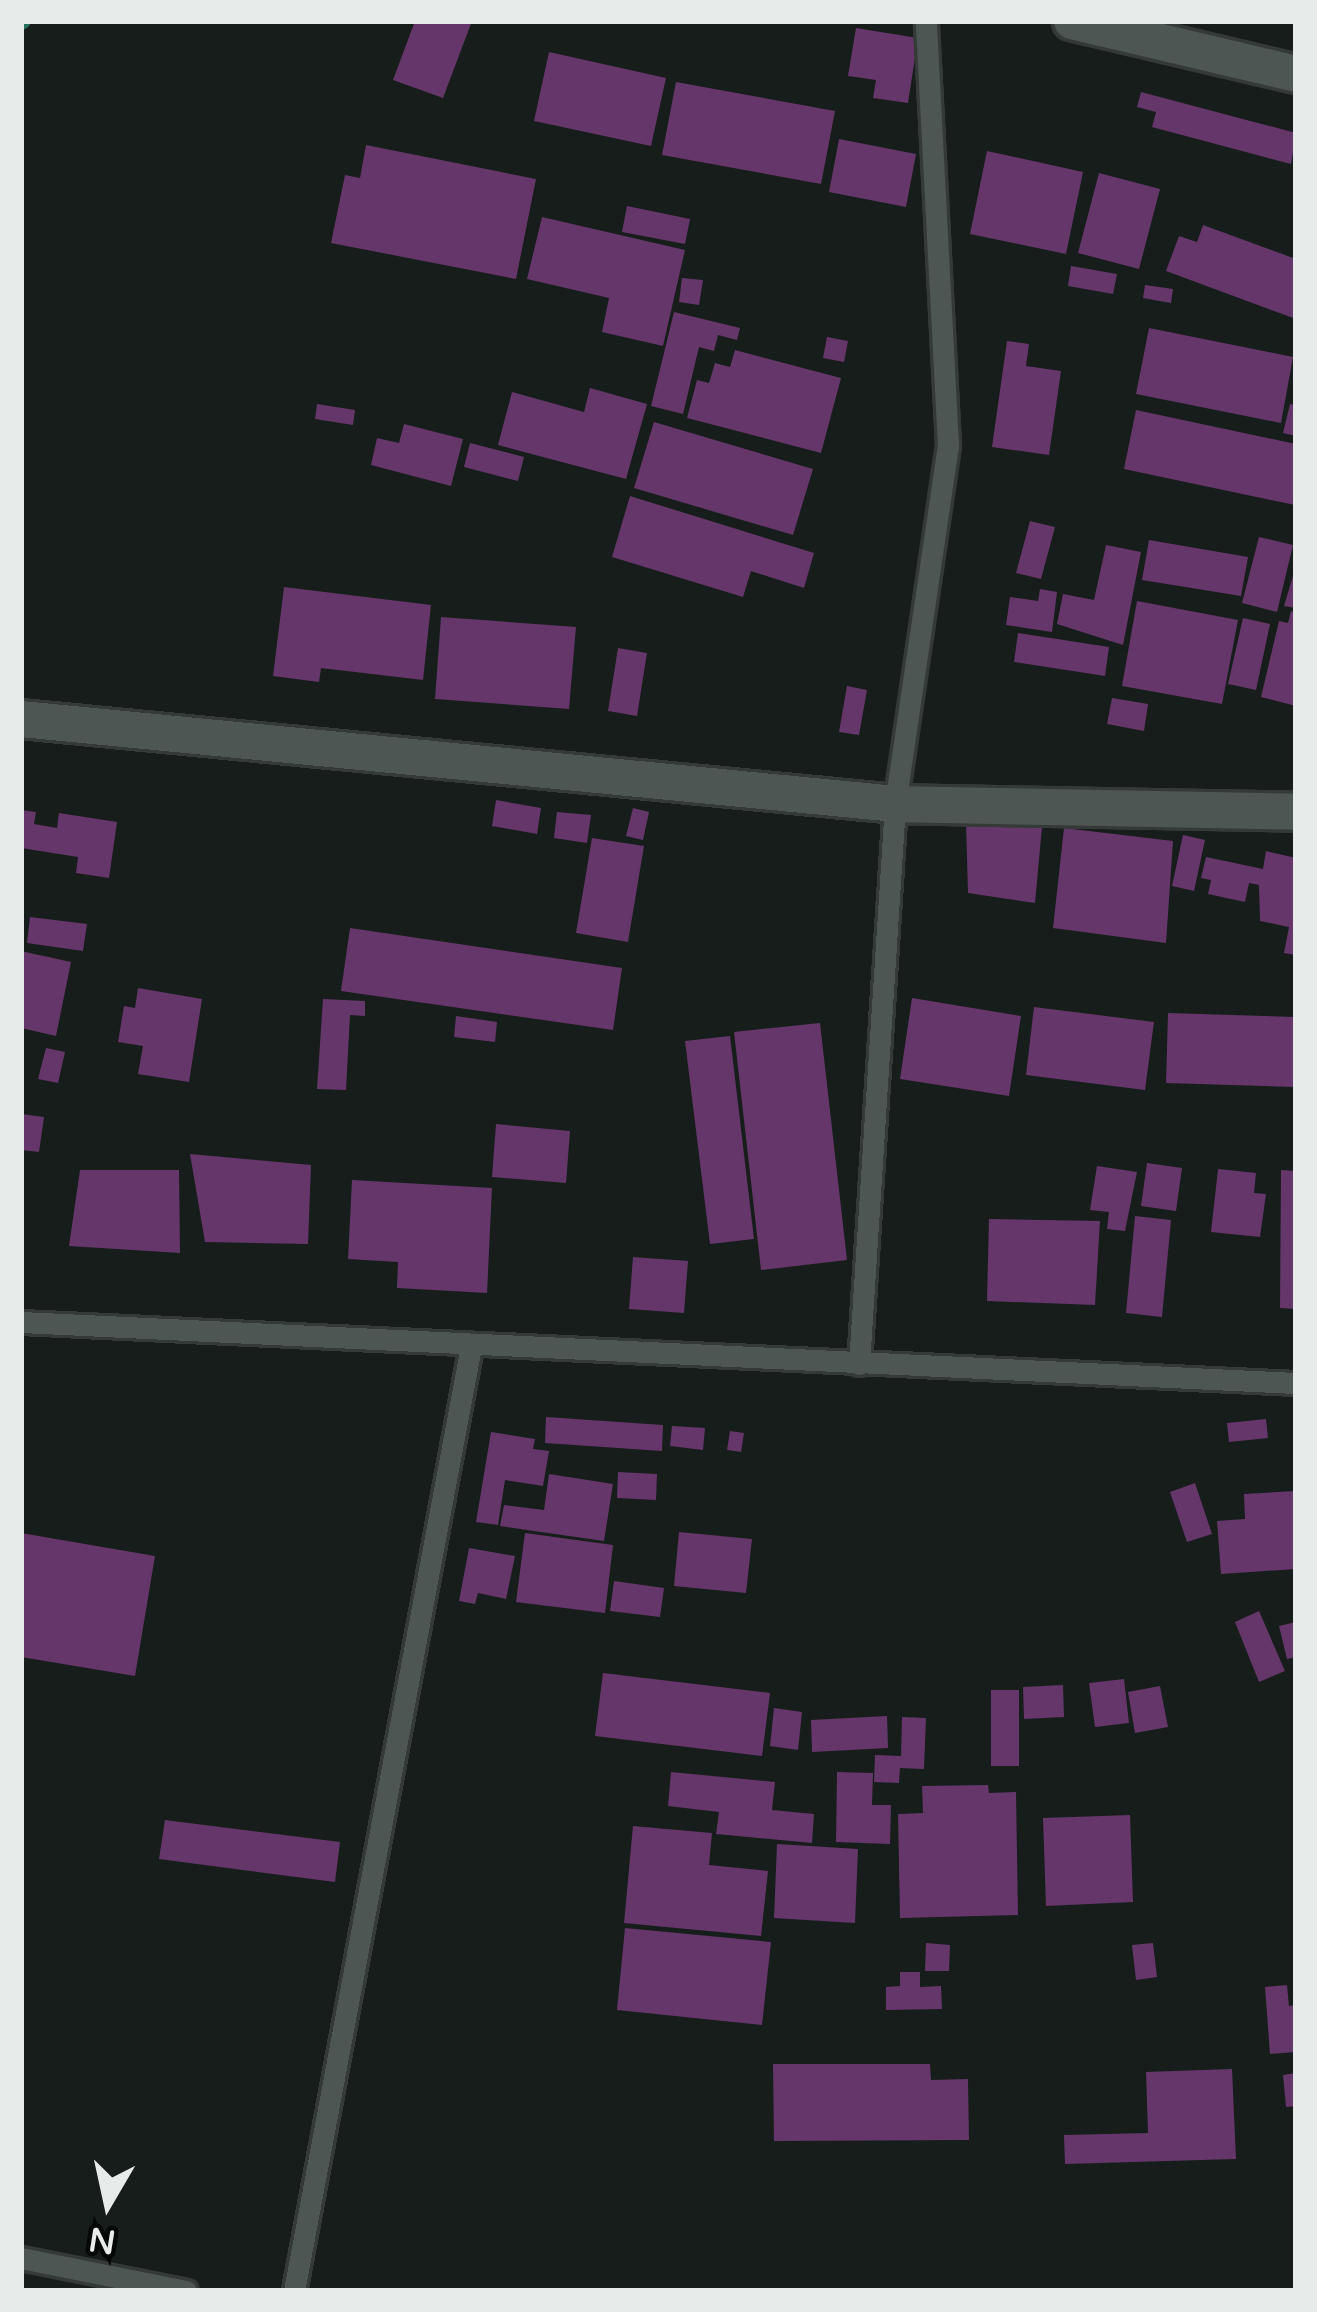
<!DOCTYPE html>
<style>
body{margin:0}
#map{position:relative;width:1317px;height:2312px;overflow:hidden;background:#171d1b;font-family:"Varela Round",sans-serif}
div>[style]{position:absolute}
.stream>*{height:16px;margin:-8px;padding:0 8px;transform-origin:8px;border-radius:8px;background:#27725f}
.building>*{inset:0;background:#653669}
.roads{filter:drop-shadow(3px 0 #353a38) drop-shadow(-3px 0 #353a38) drop-shadow(0 3px #353a38) drop-shadow(0 -3px #353a38)}
.service>*{height:21px;margin:-10.5px;padding:0 10.5px;transform-origin:10.5px;border-radius:10.5px;background:#4e5653}
.minor>*{height:36px;margin:-18px;padding:0 18px;transform-origin:18px;border-radius:18px;background:#4e5653}
span{translate:-50% -50%;white-space:nowrap;text-align:center;line-height:1.15;-webkit-text-stroke:10px #050706;paint-order:stroke}
.frame{position:absolute;inset:0;border:24px solid #e7ecea;pointer-events:none}
.north{position:absolute;left:48px;top:2144px;width:120px;height:120px;-webkit-text-stroke:9px #050706;paint-order:stroke;rotate:189deg;font-size:33px;font-weight:700;line-height:48px;text-align:center;color:#e7ecea}
.north::after{content:'';display:block;margin:auto;width:42px;height:54px;background:#e7ecea;clip-path:polygon(50% 0,100% 100%,50% 72%,0 100%)}
</style>
<div id="map">
<div class="stream">
<i style="left:21px;top:22px;width:2px;rotate:-27deg"></i>
</div>
<div class="building">
<i style="clip-path:polygon(415px 21px,472px 21px,443px 98px,393px 80px)"></i>
<i style="clip-path:polygon(856px 28px,918px 38px,908px 103px,873px 98px,876px 80px,848px 76px)"></i>
<i style="clip-path:polygon(549px 52px,666px 78px,651px 146px,534px 121px)"></i>
<i style="clip-path:polygon(676px 82px,835px 111px,821px 184px,662px 155px)"></i>
<i style="clip-path:polygon(1141px 92px,1296px 133px,1291px 164px,1152px 127px,1156px 112px,1137px 107px)"></i>
<i style="clip-path:polygon(839px 139px,916px 154px,906px 207px,829px 192px)"></i>
<i style="clip-path:polygon(366px 145px,536px 179px,516px 279px,331px 243px,345px 175px,360px 178px)"></i>
<i style="clip-path:polygon(987px 151px,1083px 172px,1066px 254px,970px 234px)"></i>
<i style="clip-path:polygon(1099px 173px,1160px 189px,1139px 269px,1078px 253px)"></i>
<i style="clip-path:polygon(627px 206px,690px 219px,685px 244px,622px 232px)"></i>
<i style="clip-path:polygon(542px 217px,685px 250px,663px 346px,602px 332px,609px 298px,527px 279px)"></i>
<i style="clip-path:polygon(1203px 225px,1296px 259px,1296px 319px,1166px 271px,1179px 236px,1197px 242px)"></i>
<i style="clip-path:polygon(1071px 266px,1117px 274px,1113px 294px,1068px 286px)"></i>
<i style="clip-path:polygon(682px 278px,703px 280px,699px 305px,679px 302px)"></i>
<i style="clip-path:polygon(1145px 285px,1173px 289px,1171px 303px,1143px 298px)"></i>
<i style="clip-path:polygon(674px 312px,740px 328px,737px 340px,718px 335px,714px 351px,699px 347px,683px 414px,651px 406px)"></i>
<i style="clip-path:polygon(1149px 328px,1293px 357px,1281px 423px,1136px 394px)"></i>
<i style="clip-path:polygon(827px 337px,848px 341px,844px 362px,823px 358px)"></i>
<i style="clip-path:polygon(1007px 341px,1029px 344px,1026px 366px,1061px 371px,1049px 455px,992px 447px)"></i>
<i style="clip-path:polygon(735px 350px,841px 378px,821px 453px,687px 418px,697px 380px,709px 383px,715px 363px,730px 367px)"></i>
<i style="clip-path:polygon(590px 388px,647px 404px,626px 479px,498px 445px,512px 392px,584px 412px)"></i>
<i style="clip-path:polygon(317px 404px,355px 410px,353px 425px,315px 419px)"></i>
<i style="clip-path:polygon(1290px 404px,1296px 405px,1296px 436px,1283px 433px)"></i>
<i style="clip-path:polygon(1136px 410px,1296px 444px,1295px 505px,1124px 469px)"></i>
<i style="clip-path:polygon(654px 422px,813px 469px,793px 535px,634px 488px)"></i>
<i style="clip-path:polygon(404px 424px,463px 439px,451px 486px,371px 465px,377px 438px,399px 443px)"></i>
<i style="clip-path:polygon(470px 443px,524px 457px,518px 481px,464px 467px)"></i>
<i style="clip-path:polygon(630px 496px,814px 553px,804px 588px,751px 571px,743px 597px,612px 557px)"></i>
<i style="clip-path:polygon(1030px 521px,1055px 527px,1041px 579px,1016px 573px)"></i>
<i style="clip-path:polygon(1259px 537px,1293px 545px,1277px 612px,1242px 603px)"></i>
<i style="clip-path:polygon(1149px 540px,1248px 557px,1241px 596px,1142px 580px)"></i>
<i style="clip-path:polygon(1106px 545px,1141px 552px,1123px 645px,1057px 624px,1063px 594px,1094px 600px)"></i>
<i style="clip-path:polygon(1296px 566px,1296px 608px,1284px 606px)"></i>
<i style="clip-path:polygon(284px 587px,431px 605px,423px 680px,321px 668px,319px 682px,273px 676px)"></i>
<i style="clip-path:polygon(1040px 589px,1057px 592px,1052px 632px,1006px 625px,1010px 597px,1038px 601px)"></i>
<i style="clip-path:polygon(1137px 601px,1238px 620px,1222px 704px,1122px 686px)"></i>
<i style="clip-path:polygon(1291px 611px,1296px 613px,1296px 706px,1261px 697px,1279px 621px,1288px 623px)"></i>
<i style="clip-path:polygon(441px 617px,576px 627px,569px 709px,435px 699px)"></i>
<i style="clip-path:polygon(1243px 618px,1270px 624px,1256px 690px,1228px 684px)"></i>
<i style="clip-path:polygon(1018px 633px,1109px 647px,1105px 676px,1014px 662px)"></i>
<i style="clip-path:polygon(618px 648px,647px 653px,637px 716px,608px 711px)"></i>
<i style="clip-path:polygon(847px 686px,867px 690px,859px 735px,839px 732px)"></i>
<i style="clip-path:polygon(1112px 698px,1148px 704px,1144px 731px,1107px 724px)"></i>
<i style="clip-path:polygon(496px 800px,541px 808px,537px 834px,492px 826px)"></i>
<i style="clip-path:polygon(633px 808px,649px 812px,643px 840px,626px 836px)"></i>
<i style="clip-path:polygon(21px 810px,36px 812px,34px 824px,57px 828px,59px 813px,117px 822px,109px 878px,76px 873px,78px 857px,21px 848px)"></i>
<i style="clip-path:polygon(557px 812px,591px 815px,587px 843px,554px 838px)"></i>
<i style="clip-path:polygon(966px 823px,1042px 827px,1035px 903px,968px 893px)"></i>
<i style="clip-path:polygon(1064px 828px,1173px 841px,1166px 943px,1053px 928px)"></i>
<i style="clip-path:polygon(1183px 835px,1205px 840px,1194px 891px,1172px 886px)"></i>
<i style="clip-path:polygon(592px 838px,644px 846px,628px 942px,576px 933px)"></i>
<i style="clip-path:polygon(1266px 851px,1296px 858px,1296px 955px,1284px 953px,1289px 927px,1260px 921px,1259px 885px,1249px 883px,1245px 902px,1208px 894px,1211px 880px,1201px 878px,1206px 857px,1263px 869px)"></i>
<i style="clip-path:polygon(30px 917px,87px 924px,83px 951px,27px 943px)"></i>
<i style="clip-path:polygon(350px 928px,622px 968px,613px 1030px,341px 991px)"></i>
<i style="clip-path:polygon(21px 951px,71px 962px,56px 1036px,21px 1028px)"></i>
<i style="clip-path:polygon(138px 988px,202px 999px,189px 1082px,138px 1074px,143px 1046px,118px 1042px,124px 1006px,135px 1008px)"></i>
<i style="clip-path:polygon(912px 998px,1021px 1016px,1009px 1096px,900px 1079px)"></i>
<i style="clip-path:polygon(323px 999px,365px 1001px,365px 1016px,350px 1015px,346px 1090px,317px 1089px)"></i>
<i style="clip-path:polygon(1034px 1007px,1154px 1022px,1145px 1090px,1026px 1075px)"></i>
<i style="clip-path:polygon(1168px 1013px,1296px 1017px,1296px 1087px,1166px 1083px)"></i>
<i style="clip-path:polygon(456px 1016px,497px 1022px,495px 1042px,454px 1037px)"></i>
<i style="clip-path:polygon(820px 1023px,847px 1260px,761px 1270px,734px 1032px)"></i>
<i style="clip-path:polygon(730px 1036px,754px 1239px,710px 1244px,685px 1041px)"></i>
<i style="clip-path:polygon(46px 1048px,65px 1052px,58px 1083px,38px 1079px)"></i>
<i style="clip-path:polygon(21px 1114px,44px 1117px,39px 1152px,21px 1150px)"></i>
<i style="clip-path:polygon(496px 1124px,570px 1131px,566px 1183px,492px 1177px)"></i>
<i style="clip-path:polygon(190px 1154px,311px 1165px,308px 1244px,205px 1242px)"></i>
<i style="clip-path:polygon(1147px 1163px,1182px 1168px,1176px 1211px,1141px 1206px)"></i>
<i style="clip-path:polygon(1097px 1166px,1137px 1172px,1125px 1231px,1107px 1229px,1109px 1212px,1090px 1210px)"></i>
<i style="clip-path:polygon(1218px 1169px,1256px 1173px,1254px 1193px,1266px 1194px,1260px 1237px,1211px 1232px)"></i>
<i style="clip-path:polygon(80px 1170px,179px 1170px,180px 1253px,69px 1246px)"></i>
<i style="clip-path:polygon(1281px 1170px,1296px 1171px,1296px 1309px,1280px 1308px)"></i>
<i style="clip-path:polygon(352px 1180px,492px 1188px,487px 1293px,397px 1288px,398px 1262px,348px 1259px)"></i>
<i style="clip-path:polygon(1135px 1216px,1171px 1220px,1162px 1317px,1126px 1313px)"></i>
<i style="clip-path:polygon(989px 1219px,1100px 1221px,1095px 1305px,987px 1301px)"></i>
<i style="clip-path:polygon(633px 1257px,688px 1261px,684px 1313px,629px 1309px)"></i>
<i style="clip-path:polygon(546px 1417px,663px 1425px,662px 1451px,545px 1443px)"></i>
<i style="clip-path:polygon(1266px 1419px,1268px 1438px,1229px 1442px,1227px 1423px)"></i>
<i style="clip-path:polygon(672px 1426px,705px 1428px,703px 1450px,670px 1446px)"></i>
<i style="clip-path:polygon(730px 1431px,744px 1433px,741px 1452px,727px 1450px)"></i>
<i style="clip-path:polygon(491px 1432px,535px 1439px,533px 1449px,549px 1451px,543px 1486px,505px 1480px,498px 1525px,476px 1522px)"></i>
<i style="clip-path:polygon(618px 1472px,657px 1474px,656px 1500px,617px 1498px)"></i>
<i style="clip-path:polygon(549px 1474px,613px 1484px,604px 1541px,500px 1526px,504px 1505px,544px 1510px)"></i>
<i style="clip-path:polygon(1195px 1483px,1212px 1534px,1187px 1542px,1170px 1492px)"></i>
<i style="clip-path:polygon(1296px 1491px,1296px 1569px,1221px 1574px,1217px 1521px,1245px 1519px,1244px 1494px)"></i>
<i style="clip-path:polygon(679px 1532px,752px 1539px,746px 1593px,674px 1586px)"></i>
<i style="clip-path:polygon(21px 1533px,155px 1556px,135px 1676px,21px 1657px)"></i>
<i style="clip-path:polygon(525px 1533px,613px 1545px,605px 1613px,516px 1602px)"></i>
<i style="clip-path:polygon(469px 1548px,515px 1556px,506px 1599px,478px 1593px,475px 1604px,459px 1601px)"></i>
<i style="clip-path:polygon(614px 1581px,664px 1588px,660px 1617px,610px 1611px)"></i>
<i style="clip-path:polygon(1259px 1611px,1285px 1671px,1259px 1682px,1235px 1622px)"></i>
<i style="clip-path:polygon(1296px 1622px,1296px 1657px,1287px 1659px,1279px 1626px)"></i>
<i style="clip-path:polygon(603px 1673px,770px 1693px,762px 1756px,595px 1736px)"></i>
<i style="clip-path:polygon(1124px 1679px,1129px 1723px,1095px 1727px,1089px 1683px)"></i>
<i style="clip-path:polygon(1063px 1685px,1064px 1717px,1024px 1719px,1023px 1687px)"></i>
<i style="clip-path:polygon(1160px 1686px,1168px 1727px,1135px 1733px,1128px 1692px)"></i>
<i style="clip-path:polygon(991px 1690px,1019px 1690px,1019px 1766px,991px 1766px)"></i>
<i style="clip-path:polygon(774px 1708px,802px 1712px,798px 1750px,770px 1746px)"></i>
<i style="clip-path:polygon(887px 1716px,888px 1748px,812px 1752px,811px 1720px)"></i>
<i style="clip-path:polygon(902px 1717px,926px 1718px,924px 1769px,900px 1768px,899px 1783px,874px 1782px,875px 1755px,901px 1756px)"></i>
<i style="clip-path:polygon(671px 1772px,775px 1782px,772px 1810px,814px 1814px,812px 1843px,716px 1834px,719px 1812px,668px 1806px)"></i>
<i style="clip-path:polygon(837px 1772px,873px 1773px,872px 1805px,891px 1805px,890px 1844px,836px 1842px)"></i>
<i style="clip-path:polygon(988px 1785px,989px 1793px,1016px 1792px,1018px 1915px,900px 1918px,898px 1814px,923px 1813px,922px 1786px)"></i>
<i style="clip-path:polygon(1130px 1815px,1133px 1902px,1046px 1906px,1043px 1818px)"></i>
<i style="clip-path:polygon(165px 1820px,340px 1842px,335px 1882px,159px 1859px)"></i>
<i style="clip-path:polygon(633px 1826px,712px 1833px,709px 1865px,768px 1871px,761px 1936px,624px 1923px)"></i>
<i style="clip-path:polygon(777px 1844px,858px 1849px,855px 1923px,774px 1918px)"></i>
<i style="clip-path:polygon(625px 1928px,771px 1942px,762px 2025px,617px 2010px)"></i>
<i style="clip-path:polygon(926px 1943px,950px 1945px,949px 1971px,925px 1971px)"></i>
<i style="clip-path:polygon(1153px 1943px,1157px 1977px,1136px 1980px,1132px 1945px)"></i>
<i style="clip-path:polygon(900px 1972px,920px 1972px,920px 1987px,941px 1986px,942px 2009px,886px 2010px,886px 1987px,900px 1986px)"></i>
<i style="clip-path:polygon(1287px 1985px,1289px 2006px,1296px 2005px,1296px 2052px,1270px 2054px,1265px 1987px)"></i>
<i style="clip-path:polygon(773px 2064px,930px 2064px,931px 2080px,968px 2079px,969px 2140px,774px 2141px)"></i>
<i style="clip-path:polygon(1232px 2069px,1236px 2159px,1065px 2164px,1064px 2135px,1148px 2133px,1146px 2072px)"></i>
<i style="clip-path:polygon(1296px 2073px,1296px 2106px,1286px 2107px,1283px 2075px)"></i>
</div>
<div class="roads">
<div class="service">
<i style="left:21px;top:1322px;width:1276px;rotate:2.74deg"></i>
<i style="left:859px;top:1364px;width:561px;rotate:-86.32deg"></i>
<i style="left:895px;top:804px;width:363px;rotate:-81.6deg"></i>
<i style="left:948px;top:445px;width:425px;rotate:-93deg"></i>
<i style="left:21px;top:2258px;width:168px;rotate:11.3deg"></i>
<i style="left:294px;top:2291px;width:961px;rotate:-79.39deg"></i>
</div>
<div class="minor">
<i style="left:1072px;top:21px;width:230px;rotate:13.3deg"></i>
<i style="left:21px;top:719px;width:878px;rotate:5.55deg"></i>
<i style="left:895px;top:804px;width:401px;rotate:1.1deg"></i>
</div>
</div>
<div class="frame"></div>
<div class="north">N</div>
</div>
